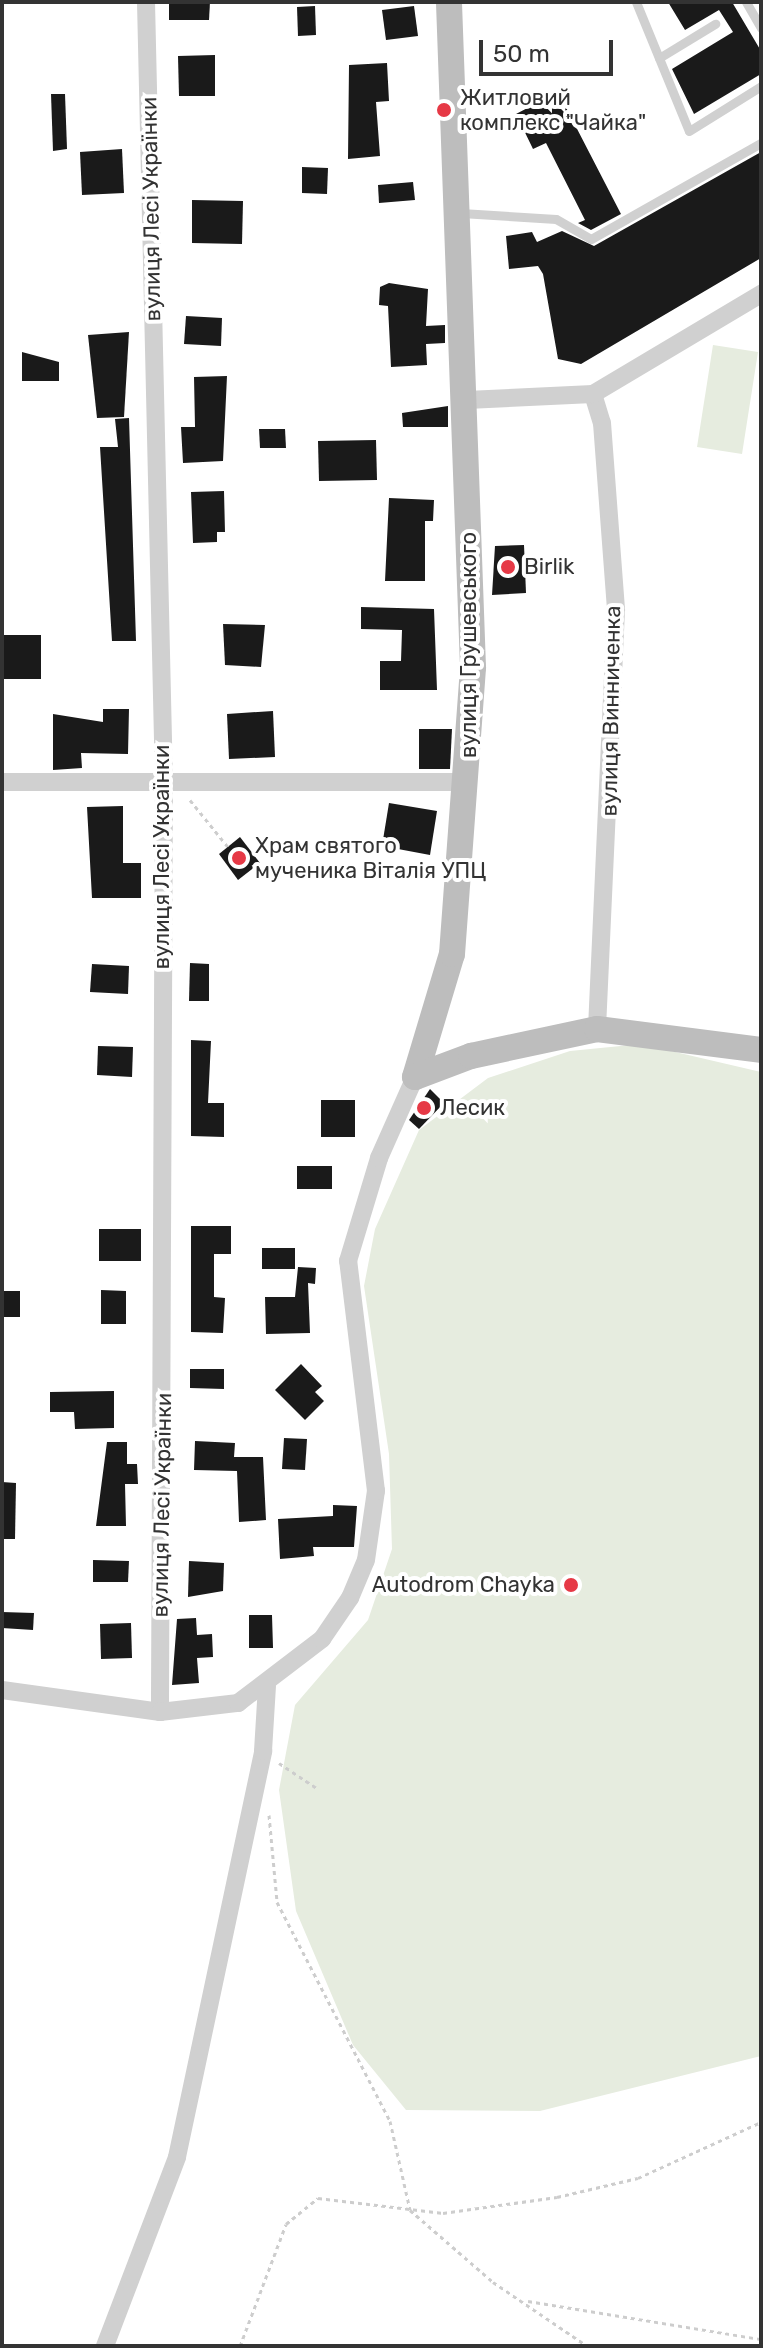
<!DOCTYPE html>
<meta charset="utf-8">
<style>
body{margin:0}
#map{position:relative;width:763px;height:2348px;overflow:hidden;background:#fff;font-family:Rubik,sans-serif}
div>[style]{position:absolute}
.green>*{inset:0;background:#e6ecdf}
.building>*{inset:0;background:#1a1a1a}
.path>*{height:3px;margin-top:-1.5px;transform-origin:0;background:repeating-linear-gradient(90deg,#cdcdcd 0 4px,transparent 0 8px)}
.lane>*{height:9px;margin:-4.5px;padding:0 4.5px;transform-origin:4.5px;border-radius:4.5px;background:#d0d0d0}
.street>*{height:18px;margin:-9px;padding:0 9px;transform-origin:9px;border-radius:9px;background:#d0d0d0}
.secondary>*{height:26px;margin:-13px;padding:0 13px;transform-origin:13px;border-radius:13px;background:#bdbdbd}
.dots>*{width:22px;height:22px;translate:-50% -50%;box-sizing:border-box;border:4px solid #fff;border-radius:50%}
span{translate:-50% -50%;white-space:nowrap;text-align:center;line-height:1.15;-webkit-text-stroke:8px #fff;paint-order:stroke}
.poi-label{font-size:22px;color:#333}
.left{translate:0 -50%;text-align:left}
.right{translate:-100% -50%;text-align:right}
.street-label{font-size:22px;color:#333}
.frame{position:absolute;inset:0;border:4px solid #333;pointer-events:none}
.scale{position:absolute;left:479px;top:40px;width:134px;height:36px;box-sizing:border-box;border:4px solid #333;border-top:0;padding-left:10px;font-size:24px;line-height:28px;white-space:nowrap;color:#333;-webkit-text-stroke:6px #fff;paint-order:stroke}
</style>
<div id="map">
<div class="green">
<i style="clip-path:polygon(713px 345px,758px 352px,742px 454px,697px 447px)"></i>
<i style="clip-path:polygon(641px 1044px,761px 1072px,761px 2056px,540px 2111px,406px 2110px,353px 2045px,296px 1911px,279px 1790px,295px 1705px,368px 1620px,392px 1549px,389px 1454px,364px 1286px,375px 1229px,419px 1130px,488px 1078px,570px 1051px)"></i>
</div>
<div class="building">
<i style="clip-path:polygon(169px 2px,210px 2px,209px 20px,169px 20px)"></i>
<i style="clip-path:polygon(668px 2px,732px 2px,761px 51px,761px 74px,694px 114px,672px 69px,733px 32px,719px 10px,685px 30px)"></i>
<i style="clip-path:polygon(315px 6px,316px 35px,298px 36px,297px 7px)"></i>
<i style="clip-path:polygon(414px 6px,418px 36px,386px 40px,382px 10px)"></i>
<i style="clip-path:polygon(215px 55px,215px 96px,179px 96px,178px 56px)"></i>
<i style="clip-path:polygon(387px 63px,389px 101px,376px 102px,380px 156px,348px 159px,349px 65px)"></i>
<i style="clip-path:polygon(558px 92px,621px 214px,591px 230px,578px 223px,585px 220px,546px 143px,533px 149px,516px 114px)"></i>
<i style="clip-path:polygon(51px 94px,65px 94px,67px 149px,53px 151px)"></i>
<i style="clip-path:polygon(122px 149px,124px 193px,82px 195px,80px 152px)"></i>
<i style="clip-path:polygon(761px 152px,761px 258px,581px 364px,558px 359px,543px 274px,538px 266px,509px 269px,506px 236px,532px 232px,537px 242px,562px 231px,594px 246px)"></i>
<i style="clip-path:polygon(302px 167px,328px 168px,327px 194px,302px 193px)"></i>
<i style="clip-path:polygon(413px 182px,415px 200px,379px 203px,378px 185px)"></i>
<i style="clip-path:polygon(192px 200px,243px 201px,242px 244px,192px 243px)"></i>
<i style="clip-path:polygon(389px 283px,428px 289px,426px 326px,445px 325px,445px 343px,426px 344px,427px 365px,391px 367px,388px 306px,379px 305px,380px 287px)"></i>
<i style="clip-path:polygon(186px 316px,222px 318px,221px 346px,184px 344px)"></i>
<i style="clip-path:polygon(129px 332px,124px 417px,97px 418px,88px 335px)"></i>
<i style="clip-path:polygon(22px 352px,59px 362px,59px 381px,22px 381px)"></i>
<i style="clip-path:polygon(227px 376px,223px 461px,183px 463px,181px 427px,195px 427px,194px 377px)"></i>
<i style="clip-path:polygon(448px 406px,448px 427px,403px 427px,402px 413px)"></i>
<i style="clip-path:polygon(129px 418px,136px 641px,112px 641px,100px 447px,118px 447px,115px 419px)"></i>
<i style="clip-path:polygon(259px 429px,285px 429px,286px 448px,260px 448px)"></i>
<i style="clip-path:polygon(376px 440px,377px 480px,319px 481px,318px 441px)"></i>
<i style="clip-path:polygon(224px 491px,225px 532px,217px 532px,217px 542px,193px 543px,191px 492px)"></i>
<i style="clip-path:polygon(389px 498px,434px 500px,433px 521px,425px 521px,425px 581px,385px 581px)"></i>
<i style="clip-path:polygon(524px 545px,526px 593px,492px 595px,495px 546px)"></i>
<i style="clip-path:polygon(361px 607px,434px 609px,437px 690px,380px 690px,380px 661px,401px 661px,402px 630px,361px 629px)"></i>
<i style="clip-path:polygon(223px 624px,265px 625px,261px 667px,225px 665px)"></i>
<i style="clip-path:polygon(2px 635px,41px 635px,41px 679px,2px 679px)"></i>
<i style="clip-path:polygon(103px 709px,129px 709px,128px 754px,81px 753px,82px 768px,53px 770px,53px 714px,103px 722px)"></i>
<i style="clip-path:polygon(273px 711px,275px 757px,229px 759px,227px 714px)"></i>
<i style="clip-path:polygon(419px 729px,452px 729px,450px 769px,419px 769px)"></i>
<i style="clip-path:polygon(389px 803px,437px 811px,430px 855px,382px 846px)"></i>
<i style="clip-path:polygon(123px 806px,123px 863px,141px 863px,141px 898px,92px 898px,87px 807px)"></i>
<i style="clip-path:polygon(240px 837px,260px 863px,238px 880px,219px 854px)"></i>
<i style="clip-path:polygon(190px 963px,209px 964px,209px 1001px,189px 1001px)"></i>
<i style="clip-path:polygon(92px 964px,129px 966px,128px 994px,90px 992px)"></i>
<i style="clip-path:polygon(191px 1040px,211px 1041px,208px 1103px,224px 1103px,224px 1137px,191px 1136px)"></i>
<i style="clip-path:polygon(98px 1046px,133px 1047px,132px 1077px,97px 1075px)"></i>
<i style="clip-path:polygon(430px 1089px,444px 1103px,419px 1129px,409px 1120px)"></i>
<i style="clip-path:polygon(321px 1100px,355px 1100px,355px 1137px,321px 1137px)"></i>
<i style="clip-path:polygon(297px 1166px,332px 1166px,332px 1189px,297px 1189px)"></i>
<i style="clip-path:polygon(191px 1226px,231px 1226px,231px 1254px,214px 1254px,214px 1297px,225px 1298px,223px 1333px,191px 1332px)"></i>
<i style="clip-path:polygon(99px 1229px,141px 1229px,141px 1261px,99px 1261px)"></i>
<i style="clip-path:polygon(262px 1248px,295px 1248px,295px 1269px,262px 1269px)"></i>
<i style="clip-path:polygon(298px 1267px,316px 1268px,315px 1284px,308px 1283px,310px 1333px,266px 1334px,265px 1297px,295px 1297px)"></i>
<i style="clip-path:polygon(101px 1290px,126px 1291px,126px 1324px,101px 1324px)"></i>
<i style="clip-path:polygon(2px 1291px,20px 1291px,20px 1317px,2px 1317px)"></i>
<i style="clip-path:polygon(301px 1364px,322px 1386px,315px 1392px,324px 1401px,305px 1420px,275px 1390px)"></i>
<i style="clip-path:polygon(190px 1369px,224px 1369px,224px 1389px,190px 1388px)"></i>
<i style="clip-path:polygon(114px 1391px,114px 1428px,75px 1429px,74px 1412px,50px 1412px,50px 1392px)"></i>
<i style="clip-path:polygon(284px 1438px,307px 1439px,305px 1470px,282px 1469px)"></i>
<i style="clip-path:polygon(195px 1441px,235px 1443px,234px 1457px,263px 1457px,266px 1520px,239px 1522px,237px 1471px,194px 1470px)"></i>
<i style="clip-path:polygon(107px 1442px,127px 1442px,127px 1464px,137px 1464px,138px 1484px,125px 1484px,126px 1526px,96px 1526px)"></i>
<i style="clip-path:polygon(2px 1482px,16px 1483px,15px 1539px,2px 1539px)"></i>
<i style="clip-path:polygon(333px 1505px,357px 1506px,354px 1547px,313px 1547px,314px 1556px,280px 1559px,278px 1519px,333px 1516px)"></i>
<i style="clip-path:polygon(93px 1560px,129px 1561px,128px 1582px,93px 1582px)"></i>
<i style="clip-path:polygon(189px 1561px,224px 1563px,223px 1591px,188px 1597px)"></i>
<i style="clip-path:polygon(2px 1612px,34px 1613px,33px 1630px,2px 1628px)"></i>
<i style="clip-path:polygon(249px 1615px,272px 1615px,273px 1648px,249px 1648px)"></i>
<i style="clip-path:polygon(196px 1618px,197px 1635px,212px 1634px,213px 1657px,197px 1658px,199px 1683px,172px 1685px,177px 1619px)"></i>
<i style="clip-path:polygon(131px 1623px,132px 1658px,101px 1659px,100px 1624px)"></i>
</div>
<div class="path">
<i style="left:190px;top:800px;width:60px;rotate:51deg"></i>
<i style="left:279px;top:1763px;width:47px;rotate:33.7deg"></i>
<i style="left:269px;top:1815px;width:87px;rotate:84.7deg"></i>
<i style="left:277px;top:1902px;width:246px;rotate:62.7deg"></i>
<i style="left:390px;top:2121px;width:91px;rotate:77.3deg"></i>
<i style="left:410px;top:2210px;width:110px;rotate:40.9deg"></i>
<i style="left:493px;top:2282px;width:114px;rotate:34.2deg"></i>
<i style="left:528px;top:2301px;width:236px;rotate:9.3deg"></i>
<i style="left:240px;top:2346px;width:130px;rotate:-69.3deg"></i>
<i style="left:286px;top:2224px;width:41px;rotate:-39.1deg"></i>
<i style="left:318px;top:2198px;width:126px;rotate:6.8deg"></i>
<i style="left:443px;top:2213px;width:115px;rotate:-8deg"></i>
<i style="left:557px;top:2197px;width:83px;rotate:-13.2deg"></i>
<i style="left:638px;top:2178px;width:135px;rotate:-24.5deg"></i>
</div>
<div class="lane">
<i style="left:636px;top:2px;width:139px;rotate:67.7deg"></i>
<i style="left:689px;top:131px;width:85px;rotate:-32deg"></i>
<i style="left:746px;top:2px;width:30px;rotate:60deg"></i>
<i style="left:659px;top:58px;width:66px;rotate:-31.3deg"></i>
<i style="left:461px;top:213px;width:95px;rotate:3.6deg"></i>
<i style="left:556px;top:219px;width:40px;rotate:29.7deg"></i>
<i style="left:591px;top:239px;width:195px;rotate:-29.5deg"></i>
</div>
<div class="street">
<i style="left:146px;top:2px;width:779px;rotate:88.68deg"></i>
<i style="left:164px;top:781px;width:931px;rotate:90.25deg"></i>
<i style="left:593px;top:394px;width:30px;rotate:73deg"></i>
<i style="left:602px;top:423px;width:188px;rotate:85.7deg"></i>
<i style="left:616px;top:610px;width:419px;rotate:92.6deg"></i>
<i style="left:467px;top:400px;width:126px;rotate:-2.7deg"></i>
<i style="left:593px;top:394px;width:196px;rotate:-30.8deg"></i>
<i style="left:2px;top:782px;width:466px"></i>
<i style="left:2px;top:1690px;width:160px;rotate:7.9deg"></i>
<i style="left:160px;top:1712px;width:79px;rotate:-6.6deg"></i>
<i style="left:238px;top:1703px;width:106px;rotate:-37.3deg"></i>
<i style="left:322px;top:1639px;width:50px;rotate:-55.7deg"></i>
<i style="left:350px;top:1598px;width:41px;rotate:-67.2deg"></i>
<i style="left:366px;top:1560px;width:70px;rotate:-81.8deg"></i>
<i style="left:376px;top:1491px;width:232px;rotate:-96.9deg"></i>
<i style="left:348px;top:1261px;width:108px;rotate:-73.2deg"></i>
<i style="left:379px;top:1158px;width:89px;rotate:-66deg"></i>
<i style="left:105px;top:2346px;width:202px;rotate:-69.1deg"></i>
<i style="left:177px;top:2157px;width:415px;rotate:-78deg"></i>
<i style="left:263px;top:1751px;width:65px;rotate:-86.5deg"></i>
</div>
<div class="secondary">
<i style="left:415px;top:1077px;width:128px;rotate:-73.3deg"></i>
<i style="left:452px;top:954px;width:288px;rotate:-85.8deg"></i>
<i style="left:473px;top:667px;width:665px;rotate:-92.07deg"></i>
<i style="left:415px;top:1077px;width:60px;rotate:-20.6deg"></i>
<i style="left:471px;top:1056px;width:129px;rotate:-12.1deg"></i>
<i style="left:597px;top:1029px;width:165px;rotate:7.3deg"></i>
</div>
<div class="dots">
<i style="left:444px;top:110px;background:#e63946"></i>
<i style="left:508px;top:567px;background:#e63946"></i>
<i style="left:239px;top:858px;background:#e63946"></i>
<i style="left:424px;top:1108px;background:#e63946"></i>
<i style="left:571px;top:1585px;background:#e63946"></i>
</div>
<div class="poi-label">
<span class="left" style="left:460px;top:110px">Житловий<br>комплекс "Чайка"</span>
<span class="left" style="left:524px;top:567px">Birlik</span>
<span class="left" style="left:255px;top:858px">Храм святого<br>мученика Віталія УПЦ</span>
<span class="left" style="left:440px;top:1108px">Лесик</span>
<span class="right" style="left:555px;top:1585px">Autodrom Chayka</span>
</div>
<div class="street-label">
<span style="left:151px;top:209px;rotate:-91deg">вулиця Лесі Українки</span>
<span style="left:469px;top:645px;rotate:-90deg">вулиця Грушевського</span>
<span style="left:611px;top:711px;rotate:-89deg">вулиця Винниченка</span>
<span style="left:162px;top:857px;rotate:-90deg">вулиця Лесі Українки</span>
<span style="left:162px;top:1505px;rotate:-89deg">вулиця Лесі Українки</span>
</div>
<div class="frame"></div>
<div class="scale">50 m</div>
</div>
